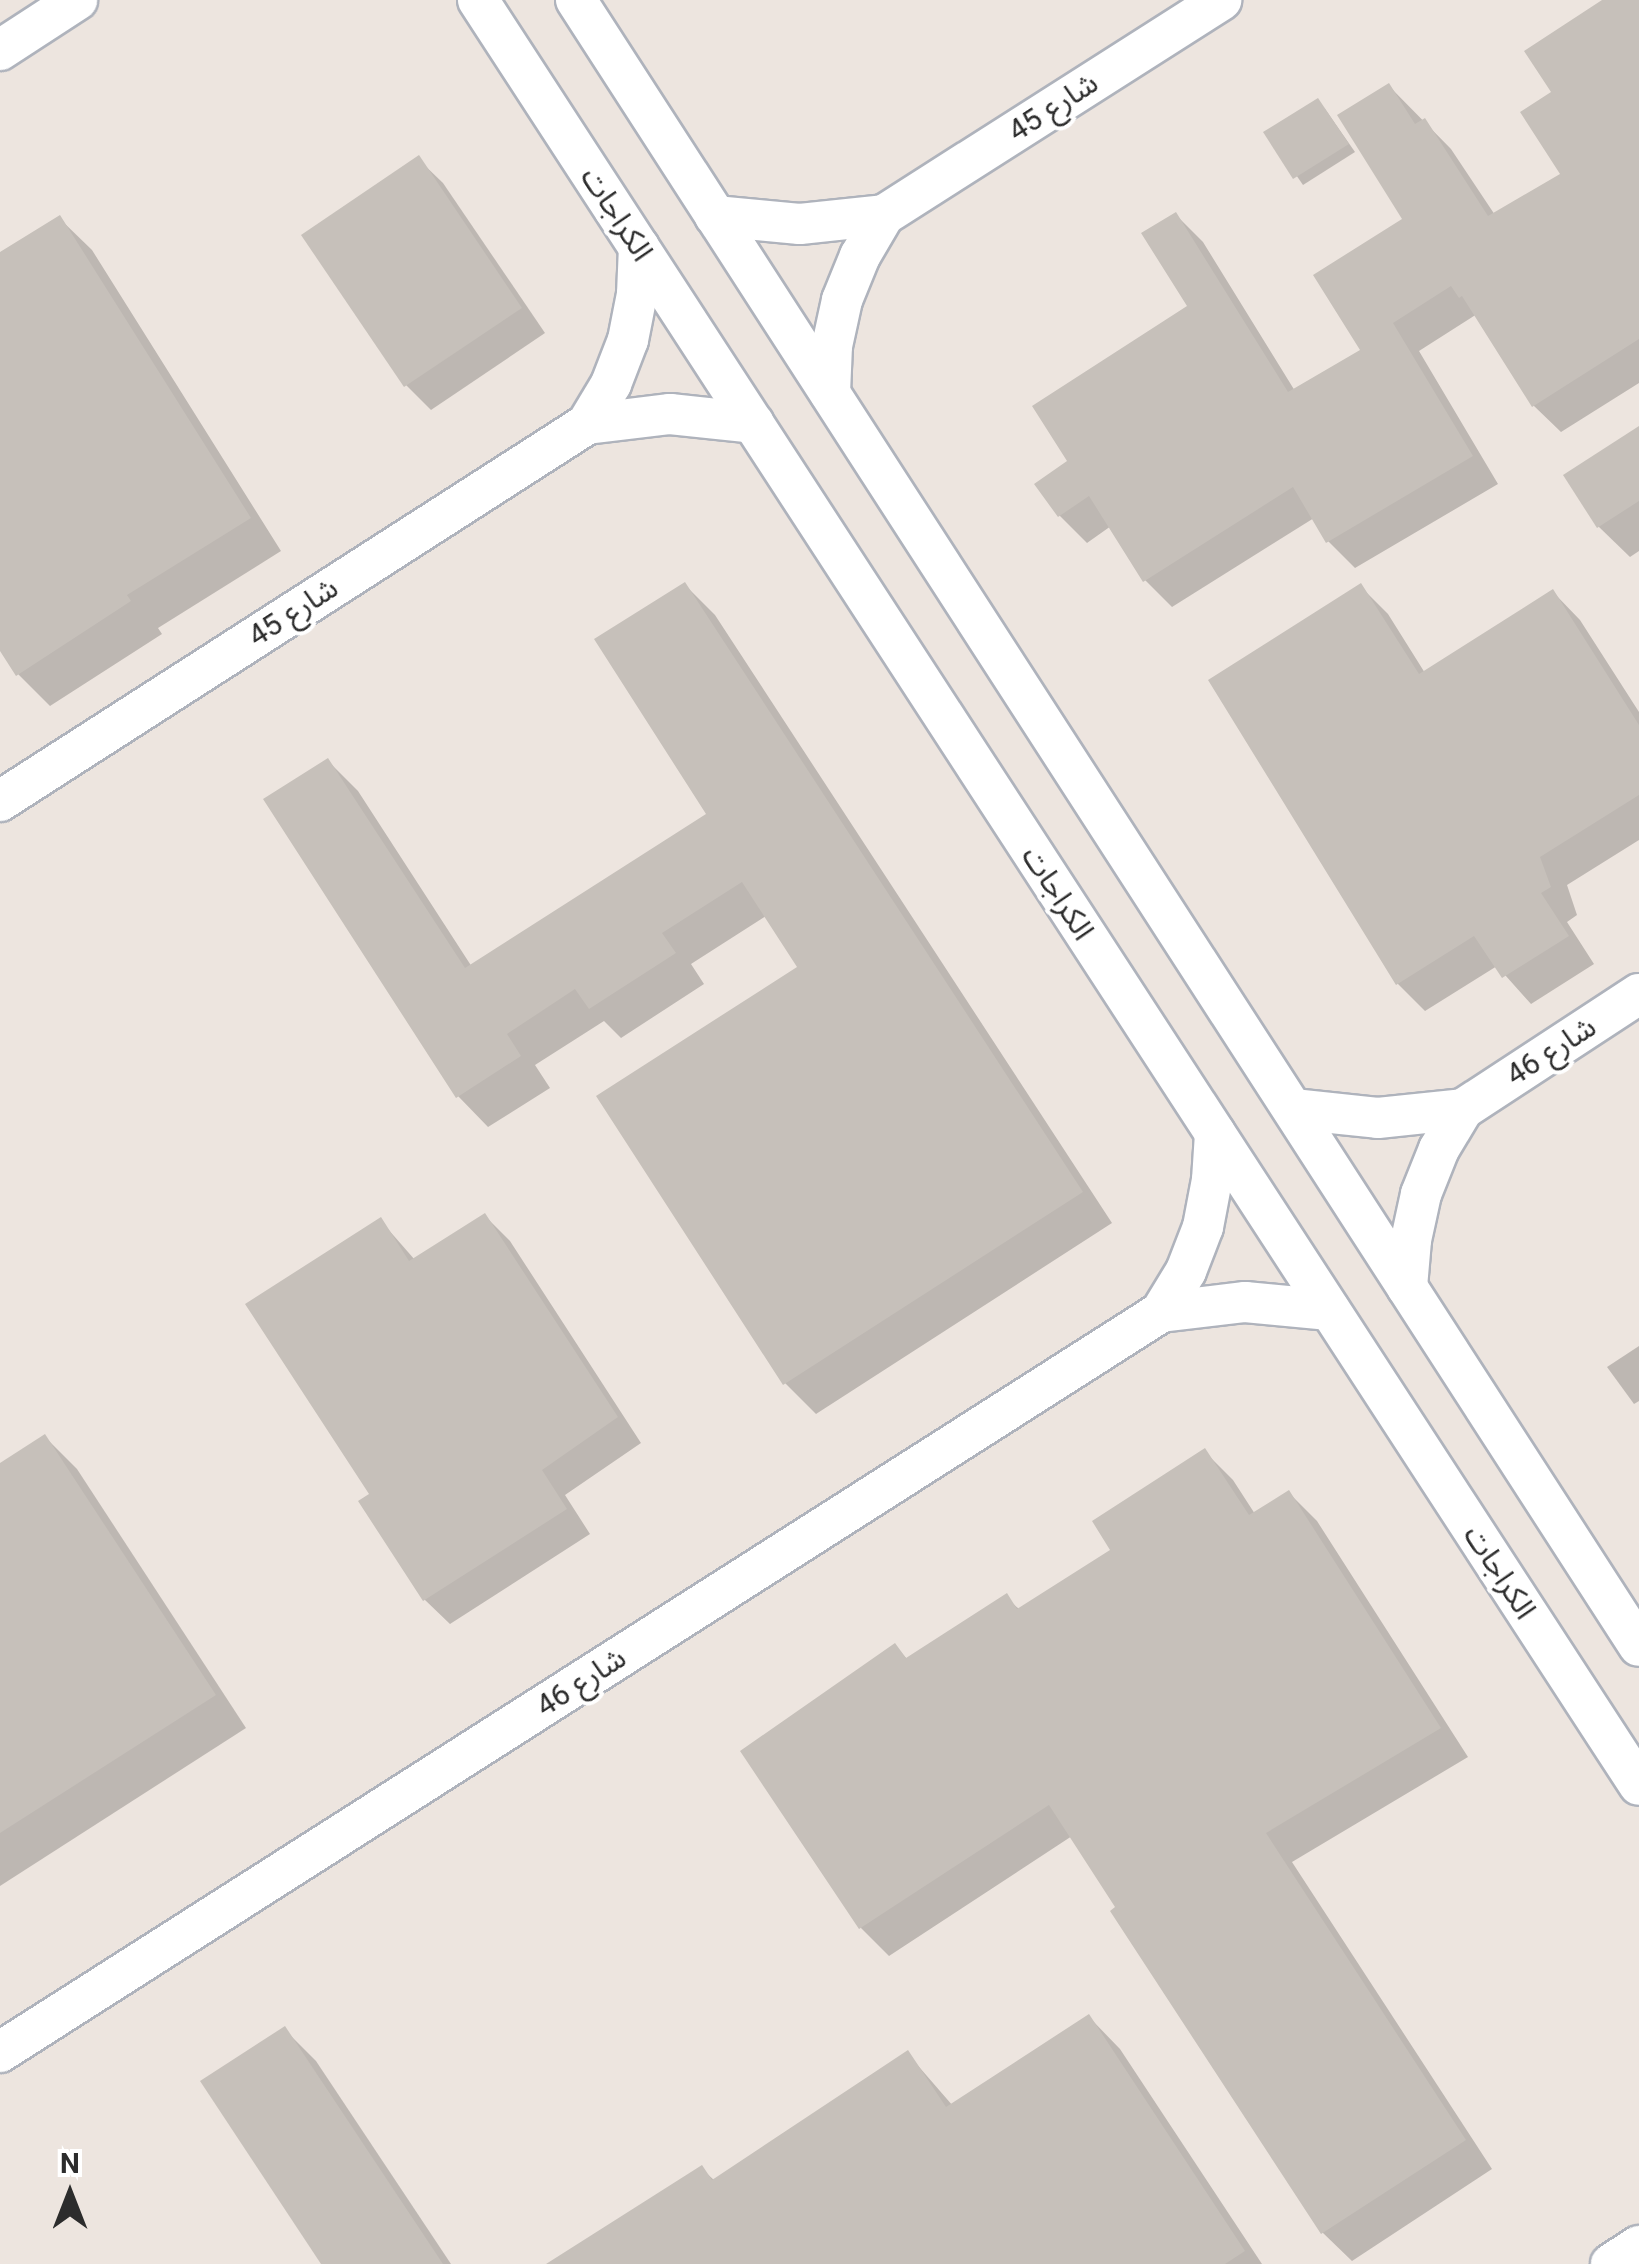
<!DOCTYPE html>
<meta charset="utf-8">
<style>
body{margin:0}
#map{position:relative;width:1639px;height:2264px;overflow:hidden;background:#ede5df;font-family:Roboto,"Noto Sans Arabic",sans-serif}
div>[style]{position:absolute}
.shadow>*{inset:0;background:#0003}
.building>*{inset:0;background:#c6c0ba}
.roads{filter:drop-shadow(2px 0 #afb3bc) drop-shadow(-2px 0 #afb3bc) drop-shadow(0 2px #afb3bc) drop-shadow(0 -2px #afb3bc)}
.minor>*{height:40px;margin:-20px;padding:0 20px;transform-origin:20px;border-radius:20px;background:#fff}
span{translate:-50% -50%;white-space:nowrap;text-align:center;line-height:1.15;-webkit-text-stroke:8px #fff;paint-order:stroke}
.street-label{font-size:30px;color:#2c2c2c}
.north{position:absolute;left:20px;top:2144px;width:100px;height:100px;-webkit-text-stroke:8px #fff;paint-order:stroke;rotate:0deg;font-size:28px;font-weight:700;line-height:40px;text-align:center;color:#2c2c2c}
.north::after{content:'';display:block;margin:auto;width:35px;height:45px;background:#2c2c2c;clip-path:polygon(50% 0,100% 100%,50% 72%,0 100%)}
</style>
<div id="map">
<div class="shadow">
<i style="clip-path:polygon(1606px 0,1639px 0,1639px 383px,1561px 432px,1534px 406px,1477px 314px,1419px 351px,1498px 484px,1355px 568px,1328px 541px,1314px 518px,1172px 607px,1145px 580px,1111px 526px,1087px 543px,1060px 516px,1038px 485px,1070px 462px,1191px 307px,1176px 215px,1203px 242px,1295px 391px,1364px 351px,1406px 220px,1389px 86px,1451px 149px,1495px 215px,1564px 174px,1555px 93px)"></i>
<i style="clip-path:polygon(1325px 109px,1355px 152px,1303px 185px,1267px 133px)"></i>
<i style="clip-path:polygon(418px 159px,443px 183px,545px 333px,431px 410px,406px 385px)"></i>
<i style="clip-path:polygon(59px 218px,92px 250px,281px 551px,158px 628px,162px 634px,50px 706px,18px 674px,0 646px,0 255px)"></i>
<i style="clip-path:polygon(1639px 430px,1639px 551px,1630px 557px,1599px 527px,1566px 476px)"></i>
<i style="clip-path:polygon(685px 585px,715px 615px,1112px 1223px,816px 1414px,785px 1383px,800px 968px,766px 916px,691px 964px,704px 984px,621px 1038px,604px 1021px,535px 1065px,550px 1088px,488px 1127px,458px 1096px,328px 761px,358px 791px,472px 967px,710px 814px)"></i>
<i style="clip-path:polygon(1360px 586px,1388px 614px,1425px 673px,1553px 592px,1580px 620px,1639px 712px,1639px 840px,1567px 885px,1577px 915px,1567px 922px,1594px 964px,1531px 1004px,1497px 966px,1425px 1011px,1398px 984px)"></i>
<i style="clip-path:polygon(485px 1216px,510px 1241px,641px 1443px,565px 1495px,590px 1534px,450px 1624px,425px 1600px,372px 1495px,380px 1220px,415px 1260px)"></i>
<i style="clip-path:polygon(1639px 1346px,1639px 1401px,1634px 1404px,1607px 1367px)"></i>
<i style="clip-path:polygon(45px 1437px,77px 1469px,246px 1728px,0 1886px,0 1466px)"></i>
<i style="clip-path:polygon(1205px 1452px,1233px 1480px,1255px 1514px,1289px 1493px,1317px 1521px,1468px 1757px,1292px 1862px,1492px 2169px,1352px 2261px,1323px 2233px,1113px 1911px,1118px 1908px,1072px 1836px,889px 1956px,861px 1928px,895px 1646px,908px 1660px,1006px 1597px,1020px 1610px,1114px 1551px)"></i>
<i style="clip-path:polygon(1089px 2017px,1120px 2049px,1262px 2264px,551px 2264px,701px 2168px,715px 2181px,907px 2053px,953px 2106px)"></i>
<i style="clip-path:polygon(285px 2030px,316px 2061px,451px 2264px,324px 2264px)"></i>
</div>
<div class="building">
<i style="clip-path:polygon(1602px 0,1639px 0,1639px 339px,1532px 407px,1462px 296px,1459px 298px,1451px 286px,1393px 323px,1473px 456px,1326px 543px,1293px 487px,1143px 582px,1089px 496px,1058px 517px,1034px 484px,1067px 461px,1032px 406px,1187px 306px,1141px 233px,1176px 212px,1288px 392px,1360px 350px,1313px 275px,1402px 219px,1337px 115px,1389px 83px,1415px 124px,1425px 118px,1488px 216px,1560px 174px,1520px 112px,1551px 92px,1524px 51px)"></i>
<i style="clip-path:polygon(1318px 98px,1349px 144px,1293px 179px,1263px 132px)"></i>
<i style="clip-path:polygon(419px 155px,522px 308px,404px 387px,301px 235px)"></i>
<i style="clip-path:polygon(60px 215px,251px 518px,127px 595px,131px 601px,16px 676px,0 651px,0 252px)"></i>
<i style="clip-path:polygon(1639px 426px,1639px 501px,1597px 528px,1563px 475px)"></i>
<i style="clip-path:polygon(685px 582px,1083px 1192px,783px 1385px,596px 1096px,797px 967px,742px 882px,662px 933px,676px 953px,589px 1009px,575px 989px,507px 1034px,521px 1056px,456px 1098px,263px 799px,328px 758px,465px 968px,706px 814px,594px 639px)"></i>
<i style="clip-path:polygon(1361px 583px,1419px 674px,1553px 589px,1639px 725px,1639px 795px,1540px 857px,1551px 887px,1541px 893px,1569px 936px,1502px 978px,1474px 936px,1396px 985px,1208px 680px)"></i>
<i style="clip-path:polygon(485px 1213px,618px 1417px,542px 1470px,567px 1509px,423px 1601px,358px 1501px,369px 1494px,245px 1304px,381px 1217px,409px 1261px)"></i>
<i style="clip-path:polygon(45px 1434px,216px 1695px,0 1833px,0 1463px)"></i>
<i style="clip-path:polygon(1205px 1448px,1249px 1515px,1289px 1490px,1441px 1728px,1266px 1833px,1466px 2140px,1321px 2234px,1110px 1911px,1115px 1907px,1049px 1805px,859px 1929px,740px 1751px,895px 1643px,906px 1658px,1007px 1593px,1017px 1609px,1110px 1550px,1092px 1521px)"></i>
<i style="clip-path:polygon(1089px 2014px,1245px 2251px,1225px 2264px,546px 2264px,702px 2165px,712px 2180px,908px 2050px,946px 2107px)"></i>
<i style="clip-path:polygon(285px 2026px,443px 2264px,321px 2264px,200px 2081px)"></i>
</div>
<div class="roads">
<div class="minor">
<i style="left:478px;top:0;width:2129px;rotate:56.96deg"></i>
<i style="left:576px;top:0;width:1959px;rotate:57.15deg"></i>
<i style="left:0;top:50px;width:92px;rotate:-33deg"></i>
<i style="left:715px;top:216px;width:85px;rotate:5.4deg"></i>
<i style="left:800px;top:224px;width:84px;rotate:-6.1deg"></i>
<i style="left:884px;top:215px;width:400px;rotate:-32.5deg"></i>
<i style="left:830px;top:393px;width:47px;rotate:-87.6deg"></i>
<i style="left:832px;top:346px;width:47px;rotate:-77.7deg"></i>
<i style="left:842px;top:300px;width:48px;rotate:-67.8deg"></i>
<i style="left:860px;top:256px;width:48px;rotate:-59.7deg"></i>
<i style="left:587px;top:424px;width:47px;rotate:-59deg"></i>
<i style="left:611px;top:384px;width:47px;rotate:-68.9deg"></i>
<i style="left:628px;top:340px;width:47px;rotate:-78.9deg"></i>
<i style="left:637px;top:294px;width:47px;rotate:-87.6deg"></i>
<i style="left:0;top:801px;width:698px;rotate:-32.71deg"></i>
<i style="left:587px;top:424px;width:84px;rotate:-6.9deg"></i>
<i style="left:670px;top:414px;width:84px;rotate:6.1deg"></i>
<i style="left:1293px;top:1109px;width:85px;rotate:6deg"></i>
<i style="left:1378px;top:1118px;width:85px;rotate:-6deg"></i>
<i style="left:1463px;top:1109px;width:210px;rotate:-33.2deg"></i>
<i style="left:1407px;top:1287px;width:47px;rotate:-85.1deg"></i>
<i style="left:1411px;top:1240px;width:47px;rotate:-77.7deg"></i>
<i style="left:1421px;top:1194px;width:48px;rotate:-68.2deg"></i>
<i style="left:1439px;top:1149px;width:47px;rotate:-59deg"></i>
<i style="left:1161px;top:1312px;width:48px;rotate:-58.6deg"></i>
<i style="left:1186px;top:1271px;width:47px;rotate:-68.9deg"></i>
<i style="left:1203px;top:1227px;width:48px;rotate:-79.2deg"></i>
<i style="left:1212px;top:1180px;width:47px;rotate:-86.3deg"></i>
<i style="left:0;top:2052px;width:1377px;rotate:-32.51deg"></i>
<i style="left:1161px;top:1312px;width:85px;rotate:-6.8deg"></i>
<i style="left:1245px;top:1302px;width:85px;rotate:5.4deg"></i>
<i style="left:1611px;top:2264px;width:33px;rotate:-33deg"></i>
</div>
</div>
<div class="street-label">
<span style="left:1053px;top:107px;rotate:-33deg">شارع 45</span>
<span style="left:617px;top:214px;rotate:57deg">الكراجات</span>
<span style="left:293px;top:612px;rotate:-33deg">شارع 45</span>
<span style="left:1058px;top:893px;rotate:57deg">الكراجات</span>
<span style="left:1551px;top:1051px;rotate:-33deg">شارع 46</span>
<span style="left:1500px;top:1572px;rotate:57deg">الكراجات</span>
<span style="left:581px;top:1682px;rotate:-33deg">شارع 46</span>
</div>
<div class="north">N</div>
</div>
